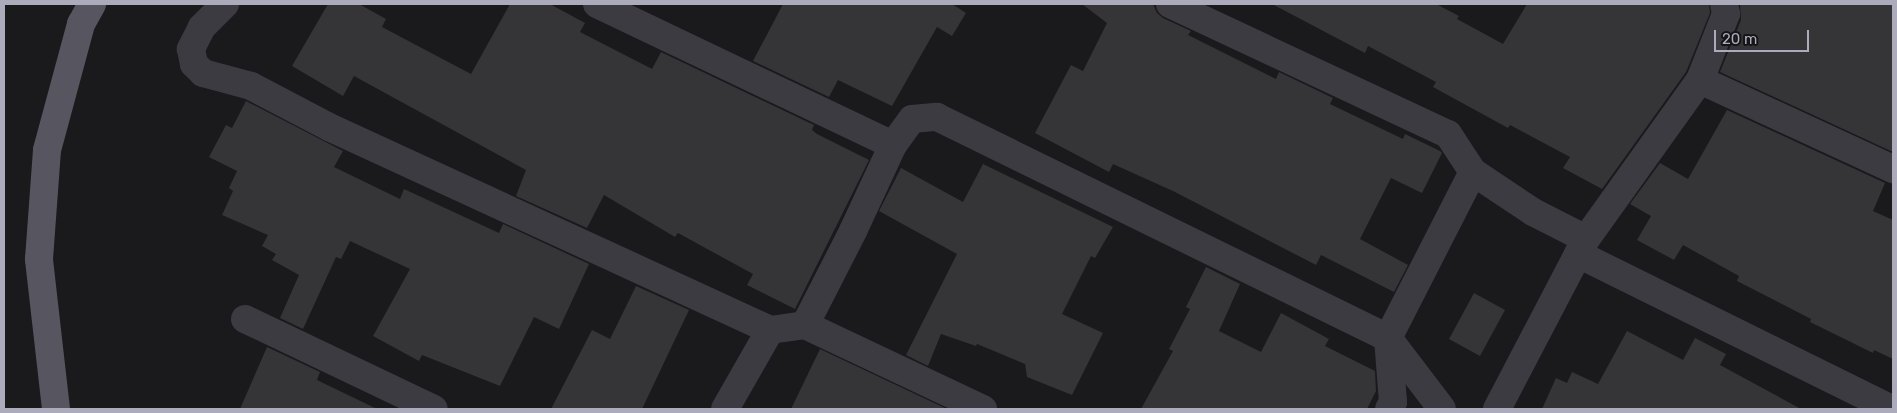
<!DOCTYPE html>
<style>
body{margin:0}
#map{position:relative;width:1897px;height:413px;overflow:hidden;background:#1a191b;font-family:Rubik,sans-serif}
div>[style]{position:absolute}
.building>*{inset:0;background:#353437}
.minor>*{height:28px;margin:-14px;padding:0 14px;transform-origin:14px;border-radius:14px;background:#3d3b42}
.major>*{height:28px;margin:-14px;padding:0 14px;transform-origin:14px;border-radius:14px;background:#57555f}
span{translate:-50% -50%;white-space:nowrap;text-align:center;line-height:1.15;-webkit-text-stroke:5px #151416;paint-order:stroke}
.frame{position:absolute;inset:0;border:5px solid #acabbb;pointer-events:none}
.scale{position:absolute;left:1714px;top:30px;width:95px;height:22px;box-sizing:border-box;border:2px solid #acabbb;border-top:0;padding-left:6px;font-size:15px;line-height:18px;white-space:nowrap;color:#acabbb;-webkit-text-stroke:4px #151416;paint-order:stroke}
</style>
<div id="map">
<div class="building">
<i style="clip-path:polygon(328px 4px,359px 4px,386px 19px,382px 27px,471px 74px,510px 4px,550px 4px,585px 23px,580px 32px,652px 69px,661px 52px,814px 125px,812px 130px,817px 134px,869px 160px,795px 309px,747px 285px,753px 274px,678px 233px,675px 237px,604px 195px,587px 228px,516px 196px,526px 170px,354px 76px,343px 96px,292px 66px)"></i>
<i style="clip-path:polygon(783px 4px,952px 4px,966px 13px,952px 36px,937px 27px,892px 106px,838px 80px,829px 97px,753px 61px)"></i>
<i style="clip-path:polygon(1082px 4px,1153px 4px,1157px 13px,1163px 18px,1191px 31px,1188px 35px,1276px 79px,1279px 72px,1333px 98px,1330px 104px,1403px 139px,1405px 134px,1440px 151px,1442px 153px,1422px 193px,1391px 178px,1360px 239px,1408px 265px,1394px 292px,1321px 255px,1316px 265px,1175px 192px,1113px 164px,1109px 172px,1035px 133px,1071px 65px,1083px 71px,1107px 23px)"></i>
<i style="clip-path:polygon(1272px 4px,1436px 4px,1459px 16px,1457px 19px,1503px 44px,1527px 4px,1709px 4px,1710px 13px,1686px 72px,1602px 189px,1563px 168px,1570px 157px,1510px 125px,1508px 128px,1433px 87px,1436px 82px,1368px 46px,1365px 53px)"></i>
<i style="clip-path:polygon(1740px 4px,1893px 4px,1893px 152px,1720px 72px,1741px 20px)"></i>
<i style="clip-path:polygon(246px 101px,343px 151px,334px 167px,400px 199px,404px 189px,499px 233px,503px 224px,589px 264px,559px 329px,534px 317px,500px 386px,422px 355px,419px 361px,373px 336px,410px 269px,350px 241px,341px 259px,336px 257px,303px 329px,280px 318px,299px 275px,272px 260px,276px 254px,262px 246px,268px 235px,222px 215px,233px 191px,229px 188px,237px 171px,209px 157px,226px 125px,232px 128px)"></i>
<i style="clip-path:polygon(1727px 110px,1885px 183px,1873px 211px,1893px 220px,1893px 359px,1874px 350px,1873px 353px,1810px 322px,1811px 319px,1737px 281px,1739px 276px,1683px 245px,1674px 260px,1637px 240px,1651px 216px,1630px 204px,1660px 163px,1688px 179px)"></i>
<i style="clip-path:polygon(983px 164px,1113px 227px,1095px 258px,1091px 256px,1062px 314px,1103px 333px,1072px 395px,1027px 377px,1025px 364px,977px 344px,976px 346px,941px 334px,928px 366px,906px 355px,957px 254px,879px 211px,901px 168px,963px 202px)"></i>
<i style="clip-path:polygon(1206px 267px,1240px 284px,1219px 331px,1261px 352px,1281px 313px,1329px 339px,1325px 346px,1375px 371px,1376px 391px,1367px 409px,1141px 409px,1173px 351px,1169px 349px,1190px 309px,1186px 307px)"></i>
<i style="clip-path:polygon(636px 286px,689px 310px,642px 409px,551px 409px,592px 330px,610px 339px)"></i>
<i style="clip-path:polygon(1474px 293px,1505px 310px,1480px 356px,1449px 339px)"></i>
<i style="clip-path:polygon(1627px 331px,1683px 360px,1695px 338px,1726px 354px,1720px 365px,1801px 409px,1542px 409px,1556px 378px,1567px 383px,1572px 372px,1598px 384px)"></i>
<i style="clip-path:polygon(267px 347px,320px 372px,317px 380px,377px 409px,240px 409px)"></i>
<i style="clip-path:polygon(820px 349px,947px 409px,791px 409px)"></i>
</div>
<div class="minor">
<i style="left:225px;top:4px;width:33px;rotate:135deg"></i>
<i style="left:202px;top:27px;width:25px;rotate:117deg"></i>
<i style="left:191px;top:49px;width:15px;rotate:79deg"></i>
<i style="left:194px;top:64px;width:13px;rotate:45deg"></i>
<i style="left:203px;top:73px;width:50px;rotate:15.2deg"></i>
<i style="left:251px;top:86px;width:88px;rotate:27.7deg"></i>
<i style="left:329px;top:127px;width:485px;rotate:24.7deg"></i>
<i style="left:770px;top:330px;width:35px;rotate:-8deg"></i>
<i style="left:805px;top:325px;width:197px;rotate:25.3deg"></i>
<i style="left:597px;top:4px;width:328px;rotate:25.5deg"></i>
<i style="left:1170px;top:4px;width:307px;rotate:25.1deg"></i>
<i style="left:1448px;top:134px;width:45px;rotate:56.7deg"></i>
<i style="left:1473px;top:172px;width:72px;rotate:33.7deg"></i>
<i style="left:1533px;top:212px;width:59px;rotate:27deg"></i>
<i style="left:1700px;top:80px;width:213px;rotate:24.8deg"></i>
<i style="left:1578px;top:254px;width:350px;rotate:26.3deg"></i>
<i style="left:245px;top:319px;width:209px;rotate:25.5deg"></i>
<i style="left:805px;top:325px;width:106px;rotate:-62.9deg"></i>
<i style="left:853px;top:231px;width:95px;rotate:-65.1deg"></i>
<i style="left:893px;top:145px;width:32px;rotate:-54deg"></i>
<i style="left:912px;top:119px;width:25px;rotate:-5deg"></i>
<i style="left:937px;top:117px;width:502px;rotate:26.11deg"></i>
<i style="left:1388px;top:338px;width:89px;rotate:52.7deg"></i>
<i style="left:725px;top:409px;width:91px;rotate:-60.3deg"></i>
<i style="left:1389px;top:409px;width:8px;rotate:-60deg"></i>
<i style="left:1393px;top:402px;width:64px;rotate:-94.5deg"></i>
<i style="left:1388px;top:338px;width:186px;rotate:-62.9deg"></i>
<i style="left:1497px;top:409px;width:192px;rotate:-62.4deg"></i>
<i style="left:1586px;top:239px;width:196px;rotate:-54.4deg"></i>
<i style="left:1700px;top:80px;width:71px;rotate:-68.5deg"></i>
<i style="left:1726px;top:14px;width:10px;rotate:-101deg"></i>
</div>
<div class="major">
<i style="left:56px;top:409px;width:151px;rotate:-96.5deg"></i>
<i style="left:39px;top:259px;width:109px;rotate:-85.8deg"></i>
<i style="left:47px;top:150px;width:131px;rotate:-74.9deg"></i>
<i style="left:81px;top:24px;width:23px;rotate:-61deg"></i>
</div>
<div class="frame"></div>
<div class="scale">20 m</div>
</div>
